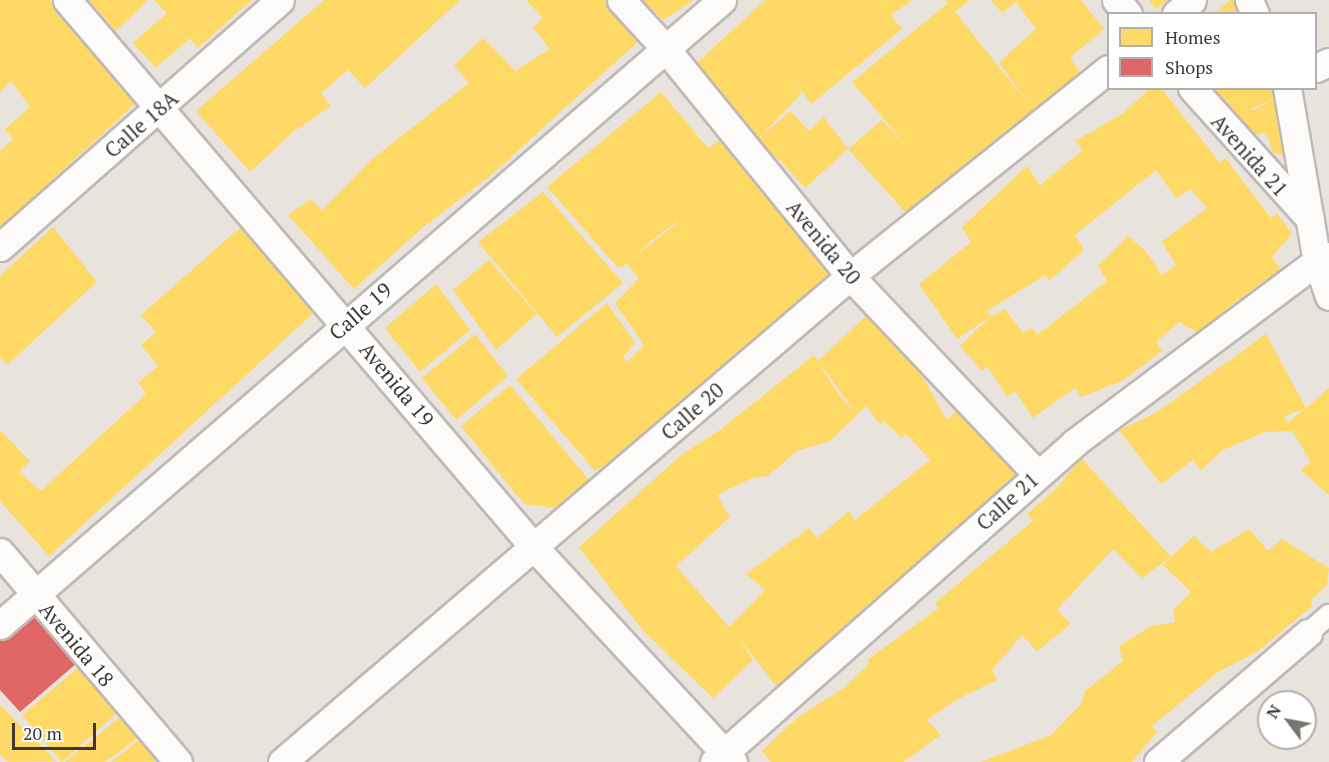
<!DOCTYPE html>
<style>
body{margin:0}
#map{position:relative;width:1329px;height:762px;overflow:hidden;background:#e9e3dd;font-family:"PT Serif",serif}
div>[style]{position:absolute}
.homes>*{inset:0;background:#ffd966}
.shops>*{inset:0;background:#e06666}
.roads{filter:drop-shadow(2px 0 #beb9b4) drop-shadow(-2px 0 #beb9b4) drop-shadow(0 2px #beb9b4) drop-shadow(0 -2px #beb9b4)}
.pedestrian>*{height:20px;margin:-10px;padding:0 10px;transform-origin:10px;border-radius:10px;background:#fcfbfa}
.minor>*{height:27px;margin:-13.5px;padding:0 13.5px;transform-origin:13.5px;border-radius:13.5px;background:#fcfbfa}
span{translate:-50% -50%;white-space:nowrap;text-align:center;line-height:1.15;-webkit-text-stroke:6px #fff;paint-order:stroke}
.street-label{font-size:21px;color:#3d3834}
.legend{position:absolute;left:1107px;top:12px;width:210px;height:78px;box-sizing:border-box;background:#fff;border:2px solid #b1afae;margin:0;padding:8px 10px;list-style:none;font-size:18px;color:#3d3834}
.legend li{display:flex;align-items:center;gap:12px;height:30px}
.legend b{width:30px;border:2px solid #b1afae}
.north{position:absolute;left:1257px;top:690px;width:60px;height:60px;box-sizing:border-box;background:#fff;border:2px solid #b1afae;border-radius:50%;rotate:302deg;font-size:16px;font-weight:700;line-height:24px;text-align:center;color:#3d3834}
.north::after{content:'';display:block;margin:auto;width:21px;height:27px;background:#79746f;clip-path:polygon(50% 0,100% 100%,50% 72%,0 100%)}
.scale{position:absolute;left:12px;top:723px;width:84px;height:27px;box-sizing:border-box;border:3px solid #3d3834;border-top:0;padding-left:8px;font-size:18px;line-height:21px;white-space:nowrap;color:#3d3834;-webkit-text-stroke:4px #fff;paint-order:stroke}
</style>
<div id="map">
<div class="homes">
<i style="clip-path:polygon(0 0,50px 0,136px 103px,0 228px,0 151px,13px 139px,5px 129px,30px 107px,11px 81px,0 92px)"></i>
<i style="clip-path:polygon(88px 0,148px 0,116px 31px)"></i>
<i style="clip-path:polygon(154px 0,252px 0,198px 48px,190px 38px,156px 68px,133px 43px,167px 13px)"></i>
<i style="clip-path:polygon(324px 0,460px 0,365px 88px,348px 70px,321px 93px,331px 106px,293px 132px,250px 172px,196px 111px)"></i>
<i style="clip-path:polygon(526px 0,604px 0,641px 39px,489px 177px,426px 225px,354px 289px,288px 215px,311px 199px,322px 210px,371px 160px,469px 83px,454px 65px,483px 38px,519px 75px,516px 70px,550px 49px,533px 27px,543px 18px)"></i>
<i style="clip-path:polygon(643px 0,694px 0,663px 20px)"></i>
<i style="clip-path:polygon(765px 0,912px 0,891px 15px,902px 29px,811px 104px,790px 74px,802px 93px,758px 139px,790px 111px,809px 131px,824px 117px,848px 149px,805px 188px,779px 159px,756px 142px,696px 64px)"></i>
<i style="clip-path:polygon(945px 0,970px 0,955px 12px,1027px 102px,999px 62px,1036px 29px,1016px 2px,1002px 13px,991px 0,1081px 0,1104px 29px,1070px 58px,1082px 75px,993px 141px,907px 214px,848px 149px,882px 120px,912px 152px,852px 82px,948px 3px)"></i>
<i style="clip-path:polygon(1149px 0,1167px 0,1156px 9px)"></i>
<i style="clip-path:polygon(1230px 0,1235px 0,1242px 14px,1214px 14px)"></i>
<i style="clip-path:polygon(evenodd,1151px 88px,1161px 88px,1220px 163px,1225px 158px,1271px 218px,1277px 213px,1292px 234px,1272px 257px,1281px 269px,1234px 303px,1202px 335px,1179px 322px,1156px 342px,1162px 351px,1124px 380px,1081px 397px,1075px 388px,1033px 418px,1015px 391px,1007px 397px,987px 366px,982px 371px,960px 346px,991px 316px,957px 339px,919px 284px,971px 242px,962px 227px,1027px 166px,1040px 185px,1083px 150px,1075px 141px,1122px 114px,1151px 88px,1156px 170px,1176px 198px,1190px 189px,1207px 208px,1162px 242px,1176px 265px,1162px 275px,1145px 250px,1128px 236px,1098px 266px,1107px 281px,1037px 335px,1032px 328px,1023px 333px,1005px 309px,991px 316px,987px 311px,1045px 275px,1049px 281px,1084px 250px,1075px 235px,1156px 170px)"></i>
<i style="clip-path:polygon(evenodd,1210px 88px,1282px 88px,1297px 158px,1273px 153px,1266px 133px,1242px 135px,1210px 88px,1276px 97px,1253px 111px,1252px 109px,1276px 97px)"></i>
<i style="clip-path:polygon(evenodd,661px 92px,708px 148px,723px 138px,836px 274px,669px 411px,678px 421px,595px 471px,516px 379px,607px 303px,635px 343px,623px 357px,627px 362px,644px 345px,615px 303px,639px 278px,627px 264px,618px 268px,547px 187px,661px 92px,676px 222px,677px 223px,633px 258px,651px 241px,676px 222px)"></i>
<i style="clip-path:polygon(543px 192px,623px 283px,557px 337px,478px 242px)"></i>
<i style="clip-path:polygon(244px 224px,318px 309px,49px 556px,0 501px,0 430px,30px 461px,19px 472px,41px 491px,146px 394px,138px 383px,158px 366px,141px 345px,156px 332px,141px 315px)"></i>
<i style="clip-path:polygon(53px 227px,97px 282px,7px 365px,0 357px,0 276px)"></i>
<i style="clip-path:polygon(489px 260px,537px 314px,496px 350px,453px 290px)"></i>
<i style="clip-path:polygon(436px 284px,470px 330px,420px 372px,385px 328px)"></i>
<i style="clip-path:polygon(evenodd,869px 313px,924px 379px,947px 420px,961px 406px,1023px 474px,871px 602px,876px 607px,780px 691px,738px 637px,753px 660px,713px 698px,643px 631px,579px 547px,681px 455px,720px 430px,814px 355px,818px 361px,869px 313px,820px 365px,821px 365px,857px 415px,839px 395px,820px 365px,869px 313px,866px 406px,880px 424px,884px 421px,902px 438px,905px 433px,930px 460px,855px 520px,849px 511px,817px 538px,809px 528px,746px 574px,765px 590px,729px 627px,676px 566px,730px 517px,717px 495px,752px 478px,768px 476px,797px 451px,830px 441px,866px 406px)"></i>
<i style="clip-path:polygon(475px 334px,508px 376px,456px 420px,422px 378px)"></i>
<i style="clip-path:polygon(evenodd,1266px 334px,1306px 408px,1329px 388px,1329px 495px,1301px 470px,1311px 462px,1292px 431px,1265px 432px,1223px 450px,1201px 470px,1193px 460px,1161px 484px,1119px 430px,1156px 413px,1266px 334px,1306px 408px,1287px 423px,1285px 416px,1306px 408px)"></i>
<i style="clip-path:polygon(510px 385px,589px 480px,555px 508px,524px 504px,461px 426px)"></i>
<i style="clip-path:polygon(1081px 458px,1171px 557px,1194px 536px,1211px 552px,1249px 529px,1268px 551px,1282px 539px,1329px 568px,1327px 585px,1312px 599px,1311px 607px,1257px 652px,1218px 672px,1152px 726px,1157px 732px,1132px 762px,981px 762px,1051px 735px,1081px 704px,1085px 691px,1123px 661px,1119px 646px,1151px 626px,1175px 622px,1173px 610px,1191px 592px,1163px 565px,1171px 557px,1142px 578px,1113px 549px,1057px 610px,1071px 624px,1037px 651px,1022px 635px,992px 670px,997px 680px,958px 699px,927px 720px,941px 735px,903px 762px,771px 762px,762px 751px,798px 717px,844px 688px,870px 663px,867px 660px,939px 608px,935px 603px,1033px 521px,1027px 514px,1056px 489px)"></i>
<i style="clip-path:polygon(79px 667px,117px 713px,62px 762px,22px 715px)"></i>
<i style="clip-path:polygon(0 705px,56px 761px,8px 762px,0 754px)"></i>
<i style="clip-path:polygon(119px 718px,138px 738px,105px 762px,65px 762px)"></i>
<i style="clip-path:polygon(139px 740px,156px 759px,153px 762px,111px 762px)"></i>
</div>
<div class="shops">
<i style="clip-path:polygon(33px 614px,77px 663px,20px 712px,0 690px,0 641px)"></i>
</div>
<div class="roads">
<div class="pedestrian">
<i style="left:1308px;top:633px;width:28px;rotate:-41deg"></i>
</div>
<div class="minor">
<i style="left:67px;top:0;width:716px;rotate:49.53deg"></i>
<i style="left:532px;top:545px;width:296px;rotate:47.2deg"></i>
<i style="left:621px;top:0;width:65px;rotate:47.5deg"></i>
<i style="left:665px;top:48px;width:294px;rotate:50.9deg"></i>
<i style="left:850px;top:276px;width:272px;rotate:46.6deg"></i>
<i style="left:1116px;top:0;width:18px;rotate:49deg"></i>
<i style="left:1249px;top:0;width:15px;rotate:67deg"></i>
<i style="left:1176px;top:14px;width:21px;rotate:-41deg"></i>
<i style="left:1316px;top:68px;width:14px;rotate:-25deg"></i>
<i style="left:1192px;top:88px;width:176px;rotate:48deg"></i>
<i style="left:1287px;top:88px;width:176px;rotate:80.2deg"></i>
<i style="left:1317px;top:261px;width:37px;rotate:71deg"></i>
<i style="left:0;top:247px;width:373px;rotate:-41.4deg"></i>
<i style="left:0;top:552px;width:275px;rotate:49.7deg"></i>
<i style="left:0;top:625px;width:955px;rotate:-40.88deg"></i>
<i style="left:282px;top:762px;width:748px;rotate:-40.55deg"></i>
<i style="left:850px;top:276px;width:331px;rotate:-38.7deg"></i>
<i style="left:714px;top:762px;width:481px;rotate:-41.5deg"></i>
<i style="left:1074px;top:443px;width:304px;rotate:-36.8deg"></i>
<i style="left:1317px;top:261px;width:13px;rotate:-23deg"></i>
<i style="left:1158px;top:762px;width:198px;rotate:-40.7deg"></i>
</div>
</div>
<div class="street-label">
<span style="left:141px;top:124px;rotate:-41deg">Calle 18A</span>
<span style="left:1250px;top:155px;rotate:48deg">Avenida 21</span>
<span style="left:824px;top:242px;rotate:50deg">Avenida 20</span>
<span style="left:360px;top:311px;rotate:-41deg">Calle 19</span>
<span style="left:397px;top:384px;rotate:50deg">Avenida 19</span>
<span style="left:692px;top:411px;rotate:-41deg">Calle 20</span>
<span style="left:1007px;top:501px;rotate:-42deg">Calle 21</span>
<span style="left:77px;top:644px;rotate:50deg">Avenida 18</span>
</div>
<ul class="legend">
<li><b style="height:16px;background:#ffd966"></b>Homes</li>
<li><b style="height:16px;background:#e06666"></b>Shops</li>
</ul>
<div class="north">N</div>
<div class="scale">20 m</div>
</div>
